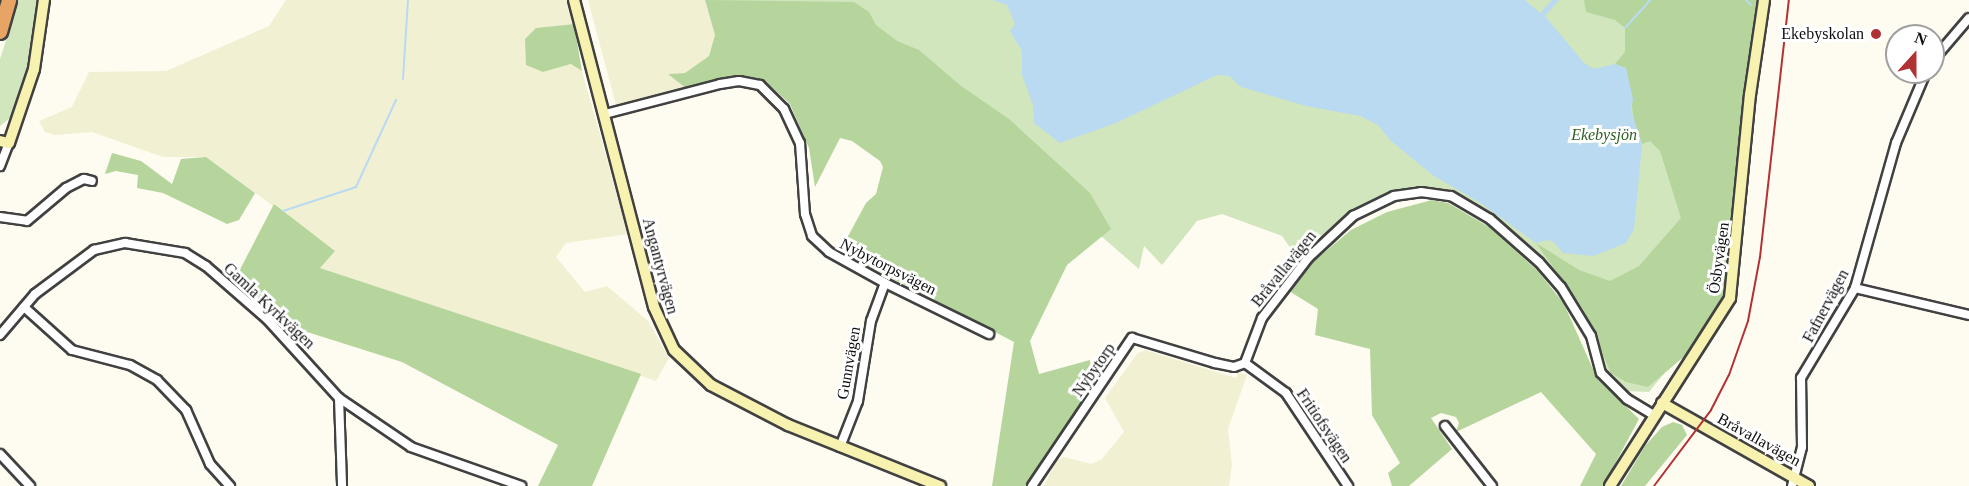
<!DOCTYPE html>
<meta charset="utf-8">
<style>
body{margin:0}
#map{position:relative;width:1969px;height:486px;overflow:hidden;background:#fefbf0;font-family:"Times New Roman",serif}
div>[style]{position:absolute}
.farmland>*{inset:0;background:#f2f0d2}
.green>*{inset:0;background:#d1e6bc}
.forest>*{inset:0;background:#b5d59d}
.water>*{inset:0;background:#b9daf1}
.stream>*{height:2px;margin:-1px;padding:0 1px;transform-origin:1px;border-radius:1px;background:#b9daf1}
.roads{filter:drop-shadow(2px 0 #414141) drop-shadow(-2px 0 #414141) drop-shadow(0 2px #414141) drop-shadow(0 -2px #414141)}
.street>*{height:8px;margin:-4px;padding:0 4px;transform-origin:4px;border-radius:4px;background:#fff}
.secondary>*{height:10px;margin:-5px;padding:0 5px;transform-origin:5px;border-radius:5px;background:#f8f2b1}
.highway>*{height:14px;margin:-7px;padding:0 7px;transform-origin:7px;border-radius:7px;background:#e8a464}
.rail>*{height:2px;margin:-1px;padding:0 1px;transform-origin:1px;border-radius:1px;background:#b23234}
.dots>*{width:16px;height:16px;translate:-50% -50%;box-sizing:border-box;border:3px solid #fff;border-radius:50%}
span{translate:-50% -50%;white-space:nowrap;text-align:center;line-height:1.15;-webkit-text-stroke:6px #fff;paint-order:stroke}
.poi-label{font-size:16px;color:#0e0e0e}
.right{translate:-100% -50%;text-align:right}
.park-label{font-size:16px;color:#2e6024;font-style:italic}
.street-label{font-size:16px;color:#0e0e0e}
.north{position:absolute;left:1885px;top:24px;width:60px;height:60px;box-sizing:border-box;background:#fff;border:2px solid #9f9f9f;border-radius:50%;rotate:21deg;font-size:16px;font-weight:700;line-height:24px;text-align:center;color:#0e0e0e}
.north::after{content:'';display:block;margin:auto;width:21px;height:27px;background:#b23234;clip-path:polygon(50% 0,100% 100%,50% 72%,0 100%)}
</style>
<div id="map">
<div class="farmland">
<i style="clip-path:polygon(286px 0,567px 0,574px 24px,536px 28px,543px 72px,572px 64px,582px 71px,628px 234px,566px 243px,556px 257px,585px 292px,607px 286px,648px 321px,669px 358px,656px 381px,320px 268px,334px 250px,206px 157px,163px 157px,92px 132px,55px 135px,45px 132px,39px 121px,72px 107px,89px 72px,166px 71px,269px 26px)"></i>
<i style="clip-path:polygon(588px 0,705px 0,715px 35px,709px 56px,685px 73px,669px 74px,687px 89px,616px 105px)"></i>
<i style="clip-path:polygon(1145px 350px,1236px 378px,1238px 372px,1247px 375px,1228px 429px,1232px 465px,1229px 486px,1044px 486px,1056px 461px,1064px 457px,1091px 464px,1101px 460px,1124px 432px,1105px 398px,1137px 354px)"></i>
</div>
<div class="green">
<i style="clip-path:polygon(19px 0,39px 0,30px 71px,15px 114px,0 126px,0 59px)"></i>
<i style="clip-path:polygon(711px 0,1755px 0,1721px 303px,1689px 355px,1679px 355px,1649px 392px,1625px 391px,1607px 373px,1570px 295px,1541px 258px,1479px 209px,1437px 194px,1399px 197px,1378px 206px,1300px 254px,1294px 253px,1282px 236px,1222px 214px,1197px 221px,1162px 265px,1144px 246px,1139px 269px,1063px 203px)"></i>
</div>
<div class="forest">
<i style="clip-path:polygon(705px 0,854px 2px,869px 12px,876px 25px,897px 41px,919px 50px,961px 86px,1009px 119px,1090px 193px,1111px 229px,1067px 265px,1030px 341px,1039px 374px,1090px 360px,1093px 386px,1025px 486px,992px 486px,1014px 342px,840px 251px,866px 203px,876px 194px,883px 167px,880px 161px,852px 141px,840px 138px,815px 187px,809px 148px,790px 104px,766px 82px,742px 77px,687px 89px,668px 74px,685px 73px,709px 56px,715px 35px)"></i>
<i style="clip-path:polygon(1584px 0,1757px 0,1725px 296px,1686px 355px,1648px 387px,1626px 382px,1611px 373px,1583px 309px,1536px 243px,1579px 270px,1610px 281px,1639px 266px,1681px 218px,1660px 151px,1650px 141px,1642px 144px,1635px 127px,1626px 68px,1615px 64px,1625px 52px,1625px 28px,1615px 20px,1586px 12px)"></i>
<i style="clip-path:polygon(574px 24px,582px 71px,571px 64px,543px 72px,526px 65px,525px 39px,536px 28px)"></i>
<i style="clip-path:polygon(112px 153px,141px 161px,172px 184px,181px 159px,206px 157px,255px 193px,239px 220px,227px 224px,163px 193px,137px 188px,138px 175px,116px 171px,105px 174px)"></i>
<i style="clip-path:polygon(1432px 200px,1448px 203px,1489px 227px,1538px 271px,1564px 304px,1597px 378px,1639px 419px,1603px 486px,1580px 486px,1596px 454px,1541px 392px,1456px 432px,1459px 423px,1456px 417px,1441px 413px,1431px 418px,1452px 449px,1409px 486px,1392px 486px,1388px 473px,1400px 463px,1372px 415px,1370px 349px,1315px 335px,1318px 309px,1289px 291px,1302px 271px,1351px 230px,1387px 212px)"></i>
<i style="clip-path:polygon(274px 204px,335px 251px,320px 268px,641px 374px,592px 486px,538px 486px,558px 445px,402px 362px,282px 324px,234px 281px)"></i>
<i style="clip-path:polygon(1673px 422px,1682px 425px,1687px 435px,1645px 486px,1621px 486px,1645px 446px,1662px 427px)"></i>
</div>
<div class="water">
<i style="clip-path:polygon(992px 0,1525px 0,1540px 13px,1552px 0,1559px 0,1545px 16px,1584px 63px,1594px 69px,1615px 64px,1626px 68px,1633px 99px,1631px 110px,1642px 144px,1634px 229px,1626px 243px,1593px 256px,1563px 253px,1554px 242px,1547px 240px,1536px 243px,1482px 204px,1434px 176px,1391px 141px,1378px 125px,1360px 116px,1306px 106px,1241px 87px,1229px 76px,1217px 75px,1116px 123px,1060px 143px,1034px 123px,1033px 105px,1022px 75px,1022px 51px,1010px 31px,1015px 24px,1007px 5px)"></i>
</div>
<div class="stream">
<i style="left:1746px;top:0;width:7px;rotate:45deg"></i>
<i style="left:1625px;top:28px;width:38px;rotate:-48deg"></i>
<i style="left:403px;top:79px;width:79px;rotate:-86.4deg"></i>
<i style="left:283px;top:211px;width:77px;rotate:-18.2deg"></i>
<i style="left:356px;top:187px;width:96px;rotate:-65.3deg"></i>
</div>
<div class="roads">
<div class="street">
<i style="left:1933px;top:60px;width:55px;rotate:-49.4deg"></i>
<i style="left:605px;top:114px;width:119px;rotate:-14.6deg"></i>
<i style="left:720px;top:84px;width:19px;rotate:-9deg"></i>
<i style="left:739px;top:81px;width:21px;rotate:11deg"></i>
<i style="left:760px;top:85px;width:34px;rotate:45deg"></i>
<i style="left:784px;top:109px;width:38px;rotate:65deg"></i>
<i style="left:800px;top:143px;width:71px;rotate:86deg"></i>
<i style="left:805px;top:214px;width:23px;rotate:72deg"></i>
<i style="left:812px;top:236px;width:23px;rotate:43deg"></i>
<i style="left:829px;top:252px;width:64px;rotate:29deg"></i>
<i style="left:885px;top:283px;width:116px;rotate:26.1deg"></i>
<i style="left:0;top:166px;width:25px;rotate:-69deg"></i>
<i style="left:0;top:217px;width:27px;rotate:8deg"></i>
<i style="left:27px;top:221px;width:51px;rotate:-40.2deg"></i>
<i style="left:66px;top:188px;width:20px;rotate:-27deg"></i>
<i style="left:84px;top:179px;width:8px;rotate:14deg"></i>
<i style="left:1855px;top:288px;width:117px;rotate:13.3deg"></i>
<i style="left:24px;top:307px;width:64px;rotate:41.9deg"></i>
<i style="left:72px;top:350px;width:60px;rotate:14.5deg"></i>
<i style="left:130px;top:365px;width:31px;rotate:29deg"></i>
<i style="left:157px;top:380px;width:42px;rotate:46deg"></i>
<i style="left:186px;top:410px;width:59px;rotate:66deg"></i>
<i style="left:210px;top:464px;width:30px;rotate:48deg"></i>
<i style="left:0;top:335px;width:54px;rotate:-49.5deg"></i>
<i style="left:35px;top:294px;width:74px;rotate:-36.7deg"></i>
<i style="left:94px;top:250px;width:32px;rotate:-13deg"></i>
<i style="left:125px;top:243px;width:61px;rotate:9.5deg"></i>
<i style="left:185px;top:253px;width:25px;rotate:32deg"></i>
<i style="left:206px;top:266px;width:81px;rotate:41deg"></i>
<i style="left:267px;top:319px;width:107px;rotate:47.7deg"></i>
<i style="left:339px;top:398px;width:87px;rotate:34.2deg"></i>
<i style="left:411px;top:447px;width:117px;rotate:19.5deg"></i>
<i style="left:1245px;top:363px;width:48px;rotate:-69.3deg"></i>
<i style="left:1262px;top:318px;width:76px;rotate:-52.5deg"></i>
<i style="left:1308px;top:258px;width:62px;rotate:-43deg"></i>
<i style="left:1353px;top:216px;width:46px;rotate:-26deg"></i>
<i style="left:1394px;top:196px;width:27px;rotate:-8deg"></i>
<i style="left:1421px;top:192px;width:30px;rotate:8deg"></i>
<i style="left:1451px;top:196px;width:45px;rotate:30.5deg"></i>
<i style="left:1490px;top:219px;width:65px;rotate:41.3deg"></i>
<i style="left:1539px;top:262px;width:33px;rotate:49deg"></i>
<i style="left:1561px;top:287px;width:57px;rotate:58.5deg"></i>
<i style="left:1591px;top:336px;width:38px;rotate:75deg"></i>
<i style="left:1601px;top:373px;width:37px;rotate:45deg"></i>
<i style="left:1627px;top:399px;width:31px;rotate:31deg"></i>
<i style="left:1245px;top:363px;width:51px;rotate:36.2deg"></i>
<i style="left:1286px;top:393px;width:112px;rotate:56.3deg"></i>
<i style="left:339px;top:398px;width:88px;rotate:88deg"></i>
<i style="left:1445px;top:426px;width:76px;rotate:51.9deg"></i>
<i style="left:840px;top:447px;width:49px;rotate:-68.6deg"></i>
<i style="left:858px;top:401px;width:81px;rotate:-80.8deg"></i>
<i style="left:871px;top:321px;width:40px;rotate:-69.8deg"></i>
<i style="left:0;top:454px;width:44px;rotate:46.8deg"></i>
<i style="left:1032px;top:486px;width:179px;rotate:-56deg"></i>
<i style="left:1132px;top:338px;width:87px;rotate:16.8deg"></i>
<i style="left:1215px;top:363px;width:19px;rotate:12deg"></i>
<i style="left:1234px;top:367px;width:12px;rotate:-20deg"></i>
<i style="left:1792px;top:486px;width:40px;rotate:-75.6deg"></i>
<i style="left:1802px;top:447px;width:69px;rotate:-90.8deg"></i>
<i style="left:1801px;top:378px;width:105px;rotate:-59deg"></i>
<i style="left:1855px;top:288px;width:151px;rotate:-74.2deg"></i>
<i style="left:1896px;top:143px;width:77px;rotate:-67.1deg"></i>
</div>
<div class="secondary">
<i style="left:574px;top:0;width:317px;rotate:75.4deg"></i>
<i style="left:654px;top:307px;width:47px;rotate:65.1deg"></i>
<i style="left:674px;top:350px;width:51px;rotate:43.4deg"></i>
<i style="left:711px;top:385px;width:87px;rotate:27.5deg"></i>
<i style="left:788px;top:425px;width:164px;rotate:21.9deg"></i>
<i style="left:0;top:141px;width:9px;rotate:13deg"></i>
<i style="left:9px;top:143px;width:78px;rotate:-71.3deg"></i>
<i style="left:34px;top:69px;width:70px;rotate:-81.8deg"></i>
<i style="left:1662px;top:403px;width:169px;rotate:29.5deg"></i>
<i style="left:1610px;top:486px;width:223px;rotate:-57.4deg"></i>
<i style="left:1730px;top:298px;width:204px;rotate:-84.4deg"></i>
<i style="left:1750px;top:95px;width:96px;rotate:-81.6deg"></i>
</div>
<div class="highway">
<i style="left:0;top:32px;width:33px;rotate:-74deg"></i>
</div>
</div>
<div class="rail">
<i style="left:1654px;top:486px;width:95px;rotate:-53.1deg"></i>
<i style="left:1711px;top:410px;width:39px;rotate:-63deg"></i>
<i style="left:1729px;top:375px;width:57px;rotate:-70.6deg"></i>
<i style="left:1748px;top:321px;width:65px;rotate:-79.4deg"></i>
<i style="left:1760px;top:257px;width:259px;rotate:-83.6deg"></i>
</div>
<div class="dots">
<i style="left:1876px;top:34px;background:#b23234"></i>
</div>
<div class="poi-label">
<span class="right" style="left:1864px;top:34px">Ekebyskolan</span>
</div>
<div class="park-label">
<span style="left:1604px;top:135px">Ekebysjön</span>
</div>
<div class="street-label">
<span style="left:1719px;top:258px;rotate:-82deg">Ösbyvägen</span>
<span style="left:660px;top:266px;rotate:75deg">Angantyrvägen</span>
<span style="left:888px;top:267px;rotate:27deg">Nybytorpsvägen</span>
<span style="left:1284px;top:269px;rotate:-51deg">Bråvallavägen</span>
<span style="left:269px;top:306px;rotate:43deg">Gamla Kyrkvägen</span>
<span style="left:1826px;top:306px;rotate:-62deg">Fafnervägen</span>
<span style="left:849px;top:363px;rotate:-80deg">Gunnvägen</span>
<span style="left:1094px;top:370px;rotate:-55deg">Nybytorp</span>
<span style="left:1324px;top:426px;rotate:56deg">Fritiofsvägen</span>
<span style="left:1759px;top:440px;rotate:29deg">Bråvallavägen</span>
</div>
<div class="north">N</div>
</div>
